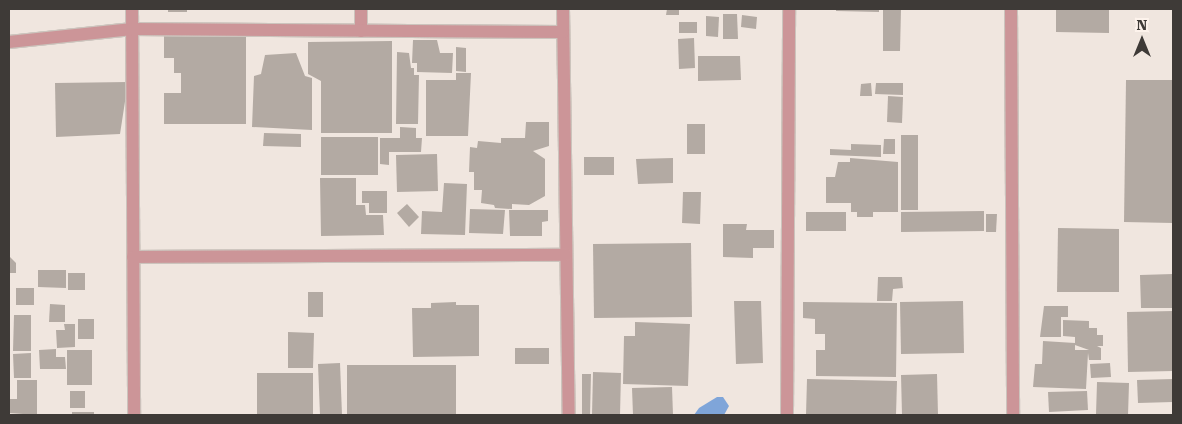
<!DOCTYPE html>
<style>
body{margin:0}
#map{position:relative;width:1182px;height:424px;overflow:hidden;background:#f0e6df;font-family:"Roboto Serif",serif}
div>[style]{position:absolute}
.water>*{inset:0;background:#7fa5d9}
.building>*{inset:0;background:#b3aaa3}
.roads{filter:drop-shadow(1px 0 #ccc4bd) drop-shadow(-1px 0 #ccc4bd) drop-shadow(0 1px #ccc4bd) drop-shadow(0 -1px #ccc4bd)}
.minor>*{height:12px;margin:-6px;padding:0 6px;transform-origin:6px;border-radius:6px;background:#cc9598}
span{translate:-50% -50%;white-space:nowrap;text-align:center;line-height:1.15;-webkit-text-stroke:5px #fdf3ec;paint-order:stroke}
.frame{position:absolute;inset:0;border:10px solid #3e3a37;pointer-events:none}
.north{position:absolute;left:1117px;top:15px;width:50px;height:50px;-webkit-text-stroke:4px #fdf3ec;paint-order:stroke;rotate:0deg;font-size:14px;font-weight:700;line-height:20px;text-align:center;color:#3e3a37}
.north::after{content:'';display:block;margin:auto;width:18px;height:22px;background:#3e3a37;clip-path:polygon(50% 0,100% 100%,50% 72%,0 100%)}
</style>
<div id="map">
<div class="water">
<i style="clip-path:polygon(717px 397px,723px 397px,729px 406px,724px 415px,694px 415px,699px 408px)"></i>
</div>
<div class="building">
<i style="clip-path:polygon(168px 9px,187px 9px,187px 12px,168px 12px)"></i>
<i style="clip-path:polygon(667px 9px,679px 9px,679px 15px,666px 15px)"></i>
<i style="clip-path:polygon(836px 9px,879px 9px,879px 12px,836px 11px)"></i>
<i style="clip-path:polygon(883px 9px,901px 9px,900px 51px,883px 51px)"></i>
<i style="clip-path:polygon(1056px 9px,1109px 9px,1109px 33px,1056px 32px)"></i>
<i style="clip-path:polygon(723px 14px,737px 14px,738px 39px,723px 39px)"></i>
<i style="clip-path:polygon(742px 15px,757px 17px,756px 29px,741px 27px)"></i>
<i style="clip-path:polygon(706px 16px,719px 17px,718px 37px,706px 36px)"></i>
<i style="clip-path:polygon(679px 22px,697px 22px,697px 33px,679px 33px)"></i>
<i style="clip-path:polygon(246px 34px,246px 124px,164px 124px,164px 93px,181px 93px,181px 73px,174px 73px,174px 58px,164px 58px,164px 35px)"></i>
<i style="clip-path:polygon(694px 38px,695px 68px,679px 69px,678px 39px)"></i>
<i style="clip-path:polygon(413px 40px,437px 40px,440px 53px,453px 53px,452px 73px,417px 72px,417px 63px,412px 63px)"></i>
<i style="clip-path:polygon(392px 41px,392px 133px,321px 133px,321px 81px,308px 74px,308px 42px)"></i>
<i style="clip-path:polygon(456px 47px,466px 48px,466px 72px,456px 71px)"></i>
<i style="clip-path:polygon(397px 52px,409px 53px,411px 68px,414px 68px,414px 75px,419px 75px,418px 124px,396px 124px)"></i>
<i style="clip-path:polygon(296px 53px,305px 76px,312px 78px,312px 130px,252px 127px,254px 76px,261px 74px,265px 55px)"></i>
<i style="clip-path:polygon(698px 56px,740px 56px,741px 80px,698px 81px)"></i>
<i style="clip-path:polygon(456px 73px,471px 73px,468px 136px,426px 136px,426px 80px,456px 80px)"></i>
<i style="clip-path:polygon(1126px 80px,1173px 80px,1173px 223px,1124px 222px)"></i>
<i style="clip-path:polygon(128px 82px,120px 134px,56px 137px,55px 83px)"></i>
<i style="clip-path:polygon(871px 83px,872px 96px,860px 96px,861px 84px)"></i>
<i style="clip-path:polygon(876px 83px,903px 83px,903px 95px,875px 94px)"></i>
<i style="clip-path:polygon(888px 96px,903px 97px,902px 123px,887px 122px)"></i>
<i style="clip-path:polygon(526px 122px,549px 122px,549px 146px,533px 151px,545px 159px,545px 196px,529px 205px,512px 204px,512px 209px,495px 208px,494px 205px,481px 203px,482px 190px,474px 190px,474px 172px,469px 172px,470px 147px,477px 148px,478px 141px,501px 143px,501px 138px,525px 138px)"></i>
<i style="clip-path:polygon(687px 124px,705px 124px,705px 154px,687px 154px)"></i>
<i style="clip-path:polygon(400px 127px,416px 128px,416px 138px,422px 138px,421px 152px,389px 152px,389px 165px,380px 164px,380px 138px,400px 138px)"></i>
<i style="clip-path:polygon(264px 133px,301px 134px,301px 147px,263px 146px)"></i>
<i style="clip-path:polygon(901px 135px,918px 135px,918px 210px,901px 210px)"></i>
<i style="clip-path:polygon(321px 137px,378px 137px,378px 175px,321px 175px)"></i>
<i style="clip-path:polygon(884px 139px,895px 139px,895px 154px,883px 154px)"></i>
<i style="clip-path:polygon(851px 144px,881px 145px,881px 157px,830px 155px,830px 149px,851px 150px)"></i>
<i style="clip-path:polygon(437px 154px,438px 191px,397px 192px,396px 155px)"></i>
<i style="clip-path:polygon(584px 157px,614px 157px,614px 175px,584px 175px)"></i>
<i style="clip-path:polygon(673px 158px,673px 183px,638px 184px,636px 159px)"></i>
<i style="clip-path:polygon(850px 158px,898px 162px,898px 212px,873px 212px,873px 217px,857px 217px,857px 212px,851px 212px,851px 203px,826px 203px,826px 177px,835px 177px,838px 162px,850px 162px)"></i>
<i style="clip-path:polygon(320px 178px,356px 178px,356px 205px,365px 205px,366px 215px,383px 215px,384px 235px,321px 236px)"></i>
<i style="clip-path:polygon(444px 183px,467px 184px,465px 235px,421px 234px,422px 211px,442px 212px)"></i>
<i style="clip-path:polygon(362px 191px,387px 191px,387px 213px,369px 213px,369px 203px,362px 203px)"></i>
<i style="clip-path:polygon(683px 192px,701px 192px,700px 224px,682px 223px)"></i>
<i style="clip-path:polygon(407px 204px,419px 217px,409px 227px,397px 213px)"></i>
<i style="clip-path:polygon(470px 209px,505px 210px,503px 234px,469px 233px)"></i>
<i style="clip-path:polygon(509px 210px,548px 210px,548px 221px,542px 222px,542px 236px,510px 236px)"></i>
<i style="clip-path:polygon(984px 211px,984px 231px,901px 232px,901px 212px)"></i>
<i style="clip-path:polygon(806px 212px,846px 212px,846px 231px,806px 231px)"></i>
<i style="clip-path:polygon(986px 214px,997px 214px,996px 232px,986px 232px)"></i>
<i style="clip-path:polygon(723px 224px,747px 224px,746px 230px,774px 230px,774px 248px,753px 248px,753px 258px,723px 257px)"></i>
<i style="clip-path:polygon(1058px 228px,1119px 229px,1119px 292px,1057px 292px)"></i>
<i style="clip-path:polygon(691px 243px,692px 317px,594px 318px,593px 244px)"></i>
<i style="clip-path:polygon(9px 256px,16px 263px,16px 273px,9px 273px)"></i>
<i style="clip-path:polygon(38px 270px,66px 270px,66px 288px,38px 287px)"></i>
<i style="clip-path:polygon(68px 273px,85px 273px,85px 290px,68px 290px)"></i>
<i style="clip-path:polygon(1173px 274px,1173px 308px,1141px 308px,1140px 275px)"></i>
<i style="clip-path:polygon(878px 277px,902px 277px,903px 288px,893px 289px,892px 301px,877px 301px)"></i>
<i style="clip-path:polygon(16px 288px,34px 288px,34px 305px,16px 305px)"></i>
<i style="clip-path:polygon(308px 292px,323px 292px,323px 317px,308px 317px)"></i>
<i style="clip-path:polygon(734px 301px,761px 301px,763px 363px,736px 364px)"></i>
<i style="clip-path:polygon(963px 301px,964px 353px,901px 354px,900px 302px)"></i>
<i style="clip-path:polygon(456px 302px,456px 305px,479px 305px,479px 356px,413px 357px,412px 308px,431px 308px,431px 303px)"></i>
<i style="clip-path:polygon(803px 302px,897px 303px,896px 377px,816px 376px,816px 350px,825px 350px,825px 334px,815px 334px,815px 319px,803px 318px)"></i>
<i style="clip-path:polygon(50px 304px,65px 305px,65px 322px,49px 322px)"></i>
<i style="clip-path:polygon(1044px 306px,1068px 306px,1068px 317px,1061px 317px,1061px 337px,1040px 337px)"></i>
<i style="clip-path:polygon(1173px 311px,1173px 371px,1128px 372px,1127px 312px)"></i>
<i style="clip-path:polygon(14px 315px,31px 315px,31px 351px,13px 351px)"></i>
<i style="clip-path:polygon(78px 319px,94px 319px,94px 339px,78px 339px)"></i>
<i style="clip-path:polygon(1063px 320px,1089px 321px,1089px 328px,1097px 328px,1097px 335px,1103px 335px,1103px 346px,1097px 346px,1101px 348px,1101px 360px,1089px 360px,1088px 353px,1086px 389px,1033px 387px,1035px 364px,1042px 364px,1043px 341px,1075px 343px,1075px 350px,1089px 350px,1075px 345px,1075px 337px,1063px 336px)"></i>
<i style="clip-path:polygon(635px 322px,690px 324px,688px 386px,623px 384px,624px 336px,635px 336px)"></i>
<i style="clip-path:polygon(64px 324px,75px 324px,75px 347px,57px 348px,56px 330px,65px 330px)"></i>
<i style="clip-path:polygon(288px 332px,314px 333px,313px 368px,288px 368px)"></i>
<i style="clip-path:polygon(515px 348px,549px 348px,549px 364px,515px 364px)"></i>
<i style="clip-path:polygon(56px 349px,56px 357px,65px 357px,66px 369px,40px 369px,39px 350px)"></i>
<i style="clip-path:polygon(67px 350px,92px 350px,92px 385px,67px 385px)"></i>
<i style="clip-path:polygon(31px 353px,31px 378px,14px 378px,13px 354px)"></i>
<i style="clip-path:polygon(340px 363px,342px 415px,320px 415px,318px 364px)"></i>
<i style="clip-path:polygon(1110px 363px,1111px 377px,1091px 378px,1090px 364px)"></i>
<i style="clip-path:polygon(347px 365px,456px 365px,456px 415px,347px 415px)"></i>
<i style="clip-path:polygon(593px 372px,621px 373px,620px 415px,592px 415px)"></i>
<i style="clip-path:polygon(257px 373px,313px 373px,313px 415px,257px 415px)"></i>
<i style="clip-path:polygon(582px 374px,591px 374px,590px 415px,582px 415px)"></i>
<i style="clip-path:polygon(937px 374px,938px 415px,902px 415px,901px 375px)"></i>
<i style="clip-path:polygon(807px 379px,897px 381px,896px 415px,806px 415px)"></i>
<i style="clip-path:polygon(1173px 379px,1173px 402px,1138px 403px,1137px 380px)"></i>
<i style="clip-path:polygon(17px 380px,37px 380px,37px 415px,9px 413px,9px 399px,17px 399px)"></i>
<i style="clip-path:polygon(1097px 382px,1129px 383px,1128px 415px,1096px 415px)"></i>
<i style="clip-path:polygon(672px 387px,673px 415px,633px 415px,632px 388px)"></i>
<i style="clip-path:polygon(70px 391px,85px 391px,85px 408px,70px 408px)"></i>
<i style="clip-path:polygon(1087px 391px,1088px 410px,1049px 412px,1048px 392px)"></i>
<i style="clip-path:polygon(72px 412px,94px 412px,94px 415px,72px 415px)"></i>
</div>
<div class="roads">
<div class="minor">
<i style="left:132px;top:9px;width:406px;rotate:89.7deg"></i>
<i style="left:361px;top:9px;width:22px;rotate:90deg"></i>
<i style="left:563px;top:9px;width:406px;rotate:89.2deg"></i>
<i style="left:1011px;top:9px;width:406px;rotate:89.7deg"></i>
<i style="left:9px;top:42px;width:124px;rotate:-6deg"></i>
<i style="left:132px;top:29px;width:431px;rotate:0.4deg"></i>
<i style="left:133px;top:257px;width:433px;rotate:-0.3deg"></i>
<i style="left:787px;top:415px;width:406px;rotate:-89.7deg"></i>
</div>
</div>
<div class="frame"></div>
<div class="north">N</div>
</div>
